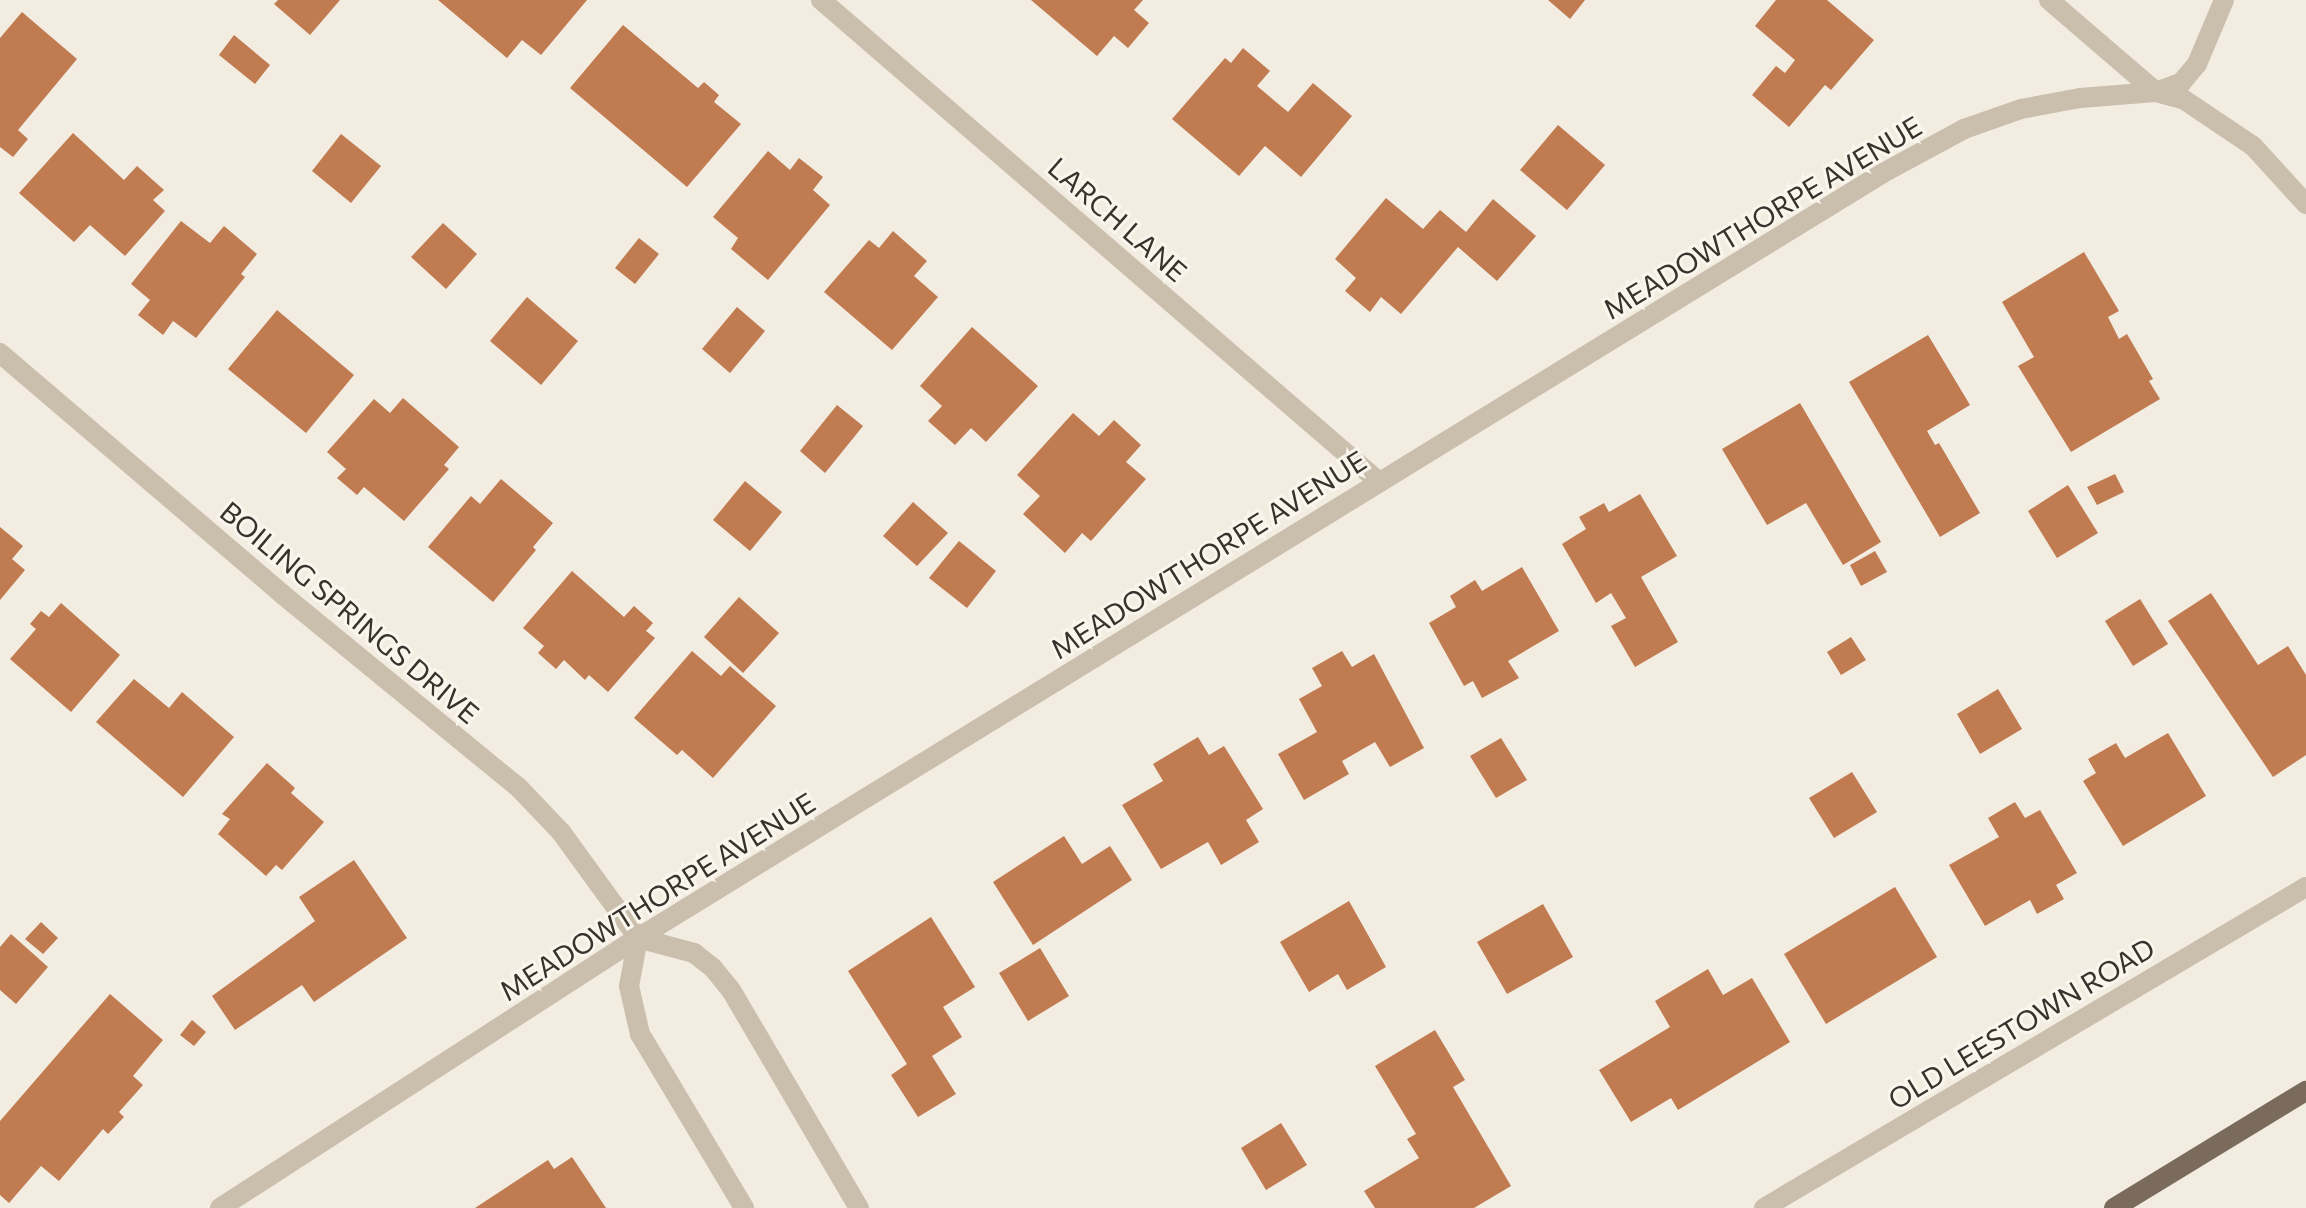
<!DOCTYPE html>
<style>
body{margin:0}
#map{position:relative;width:2306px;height:1208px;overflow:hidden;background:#f2ece1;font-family:Commissioner,sans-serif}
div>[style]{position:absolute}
.building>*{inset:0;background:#c07b51}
.minor>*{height:20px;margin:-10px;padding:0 10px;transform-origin:10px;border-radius:10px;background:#cabead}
.major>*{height:20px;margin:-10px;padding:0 10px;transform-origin:10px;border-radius:10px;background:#7a6b5d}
span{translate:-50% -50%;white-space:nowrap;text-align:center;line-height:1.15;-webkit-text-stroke:6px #faf6ed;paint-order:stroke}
.street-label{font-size:28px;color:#39312b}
</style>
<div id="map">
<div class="building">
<i style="clip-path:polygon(278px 0,340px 0,310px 35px,274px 4px)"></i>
<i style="clip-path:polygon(438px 0,587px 0,541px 55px,522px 40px,507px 58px)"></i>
<i style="clip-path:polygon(1031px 0,1143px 0,1134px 10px,1149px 23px,1128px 48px,1114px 36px,1097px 56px)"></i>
<i style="clip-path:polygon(1548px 0,1585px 0,1570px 19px)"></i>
<i style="clip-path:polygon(1776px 0,1827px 0,1874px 40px,1831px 90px,1825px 85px,1789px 127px,1752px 95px,1776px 66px,1785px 73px,1795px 60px,1755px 26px)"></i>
<i style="clip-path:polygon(22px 12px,77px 59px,18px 130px,28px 139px,13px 157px,0 147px,0 38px)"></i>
<i style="clip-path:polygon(623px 25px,698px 88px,704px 82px,719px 95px,714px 102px,741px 124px,687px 187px,570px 88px)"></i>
<i style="clip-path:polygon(234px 35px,270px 65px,255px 84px,219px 55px)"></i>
<i style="clip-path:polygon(1243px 48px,1270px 71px,1257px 86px,1288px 112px,1313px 83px,1352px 116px,1301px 177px,1265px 146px,1239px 176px,1172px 119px,1225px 58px,1231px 63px)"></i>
<i style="clip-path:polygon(1558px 125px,1605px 165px,1567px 210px,1520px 170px)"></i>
<i style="clip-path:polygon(73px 133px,124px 180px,137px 166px,164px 190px,153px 200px,165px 211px,125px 256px,90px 225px,74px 242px,19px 193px)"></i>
<i style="clip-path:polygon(341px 134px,381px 166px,351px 203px,312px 171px)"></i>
<i style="clip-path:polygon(768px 151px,790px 170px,799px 158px,823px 177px,813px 190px,830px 205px,768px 280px,731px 249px,738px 238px,713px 217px)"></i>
<i style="clip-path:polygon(1386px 198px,1423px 229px,1440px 210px,1466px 232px,1493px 199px,1536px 236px,1497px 281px,1458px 247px,1401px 314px,1381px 297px,1370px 312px,1345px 291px,1356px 278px,1335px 259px)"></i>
<i style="clip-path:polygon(181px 221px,210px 243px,224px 226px,257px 254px,241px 274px,245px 277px,196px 338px,173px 321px,163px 335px,138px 315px,150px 300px,131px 284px)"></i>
<i style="clip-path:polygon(443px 223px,477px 254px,446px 289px,411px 257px)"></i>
<i style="clip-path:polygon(893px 231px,927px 261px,914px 276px,938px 297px,892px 350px,824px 292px,869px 240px,879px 248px)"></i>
<i style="clip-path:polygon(639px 238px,659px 254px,635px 284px,615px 268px)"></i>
<i style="clip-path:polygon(2084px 252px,2119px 311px,2108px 317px,2119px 339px,2127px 334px,2153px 379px,2149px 381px,2160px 399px,2071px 452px,2018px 366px,2034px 357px,2002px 302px)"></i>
<i style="clip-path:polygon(527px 297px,578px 341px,541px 385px,490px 341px)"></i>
<i style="clip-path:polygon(737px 307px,765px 331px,730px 373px,702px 349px)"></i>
<i style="clip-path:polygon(277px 310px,354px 375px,306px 433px,228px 369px)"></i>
<i style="clip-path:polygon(972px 327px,1038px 386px,986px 442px,971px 428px,955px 445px,928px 421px,942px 406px,920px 386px)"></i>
<i style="clip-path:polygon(1928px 335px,1970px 405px,1927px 431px,1935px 445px,1939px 443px,1980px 513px,1940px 537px,1849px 382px)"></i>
<i style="clip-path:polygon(403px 398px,459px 447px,444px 465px,449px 469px,404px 521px,364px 487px,357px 495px,337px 478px,346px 469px,327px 452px,374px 399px,390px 413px)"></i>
<i style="clip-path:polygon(1800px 403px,1881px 542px,1843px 565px,1806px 503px,1767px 525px,1722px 449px)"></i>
<i style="clip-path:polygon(837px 405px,863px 426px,825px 473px,800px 451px)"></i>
<i style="clip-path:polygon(1073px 413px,1099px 436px,1114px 420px,1141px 445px,1126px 462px,1146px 479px,1091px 541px,1082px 533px,1065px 553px,1023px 514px,1040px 496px,1017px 475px)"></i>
<i style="clip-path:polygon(2115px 474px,2124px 492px,2097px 505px,2087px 487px)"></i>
<i style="clip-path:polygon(501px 479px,553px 523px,533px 547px,536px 550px,493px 602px,428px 547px,471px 496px,480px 504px)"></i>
<i style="clip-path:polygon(745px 481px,782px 512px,750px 551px,713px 520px)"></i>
<i style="clip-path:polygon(2068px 485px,2098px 533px,2057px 558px,2028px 511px)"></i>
<i style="clip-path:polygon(1640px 494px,1677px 556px,1641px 577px,1678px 642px,1635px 667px,1611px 626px,1626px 618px,1611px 593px,1596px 603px,1562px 544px,1586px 529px,1579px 517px,1604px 503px,1609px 512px)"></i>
<i style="clip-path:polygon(913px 502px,948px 533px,917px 566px,883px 536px)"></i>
<i style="clip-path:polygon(0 527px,23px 546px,12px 559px,25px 570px,0 600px)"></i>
<i style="clip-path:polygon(959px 541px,996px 571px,967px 608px,929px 578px)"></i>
<i style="clip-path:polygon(1875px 551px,1887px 572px,1861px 586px,1850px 565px)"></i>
<i style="clip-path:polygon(1522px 567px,1559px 631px,1508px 661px,1519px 678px,1482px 698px,1473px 681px,1464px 686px,1429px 623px,1456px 607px,1450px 596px,1475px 580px,1482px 591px)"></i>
<i style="clip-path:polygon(572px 571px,624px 617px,634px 606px,653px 623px,646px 631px,655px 638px,608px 692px,589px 675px,585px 680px,564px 660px,556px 669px,538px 653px,544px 646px,523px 628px)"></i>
<i style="clip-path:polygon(2211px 593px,2258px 665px,2288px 646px,2306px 675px,2306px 755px,2273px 777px,2168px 621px)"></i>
<i style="clip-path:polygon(739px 597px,779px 633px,743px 673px,704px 637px)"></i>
<i style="clip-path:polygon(2140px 599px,2168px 644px,2133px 666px,2105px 621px)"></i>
<i style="clip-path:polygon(61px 603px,120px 655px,71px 712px,10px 659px,36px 629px,30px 624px,41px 611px,49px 617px)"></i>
<i style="clip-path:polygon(1851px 637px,1866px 660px,1841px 675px,1827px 652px)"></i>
<i style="clip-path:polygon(692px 651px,721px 676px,730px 666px,776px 706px,713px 778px,682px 750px,677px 755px,634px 718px)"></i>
<i style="clip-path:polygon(1342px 651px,1352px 667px,1374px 654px,1424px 748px,1390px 767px,1375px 742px,1342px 761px,1349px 774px,1304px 800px,1278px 754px,1317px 732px,1299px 699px,1322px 686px,1312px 668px)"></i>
<i style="clip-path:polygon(134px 679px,169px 708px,182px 692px,234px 737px,183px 797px,96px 722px)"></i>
<i style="clip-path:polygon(1998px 689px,2022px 729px,1980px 754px,1957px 714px)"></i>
<i style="clip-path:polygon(2168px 733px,2206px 796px,2123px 846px,2083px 781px,2096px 773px,2088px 759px,2116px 743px,2125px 758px)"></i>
<i style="clip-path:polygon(1198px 737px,1209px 755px,1224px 746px,1263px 809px,1246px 820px,1259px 842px,1221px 865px,1208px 842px,1161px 869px,1122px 805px,1163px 781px,1153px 764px)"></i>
<i style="clip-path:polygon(1501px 738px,1527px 780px,1496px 798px,1470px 756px)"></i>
<i style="clip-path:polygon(267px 763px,295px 788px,291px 793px,324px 822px,282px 870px,276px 865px,266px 876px,218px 834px,230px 819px,222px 814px)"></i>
<i style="clip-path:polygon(1852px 772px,1877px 812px,1834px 838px,1809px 798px)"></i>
<i style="clip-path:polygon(2015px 802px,2025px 818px,2040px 810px,2077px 873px,2056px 885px,2064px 899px,2037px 914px,2030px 900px,1985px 926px,1949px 865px,1999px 837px,1988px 818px)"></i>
<i style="clip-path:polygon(1064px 836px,1082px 864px,1110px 846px,1132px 880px,1033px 945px,993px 882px)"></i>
<i style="clip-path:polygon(354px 860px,407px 938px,314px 1002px,302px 985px,235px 1030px,212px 996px,315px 921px,299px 897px)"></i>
<i style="clip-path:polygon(1895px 887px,1937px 957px,1826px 1024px,1784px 954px)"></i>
<i style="clip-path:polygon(1349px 901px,1386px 967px,1347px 990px,1338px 974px,1309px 992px,1280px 942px)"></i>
<i style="clip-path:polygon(1543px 904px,1573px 957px,1507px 994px,1477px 942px)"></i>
<i style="clip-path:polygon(931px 917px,975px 987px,943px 1007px,962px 1037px,932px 1056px,956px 1094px,918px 1117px,891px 1075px,907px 1064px,848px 971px)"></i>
<i style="clip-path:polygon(41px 922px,58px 938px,43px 954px,25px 939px)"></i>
<i style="clip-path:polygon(11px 934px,48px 967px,16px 1004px,0 990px,0 947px)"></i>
<i style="clip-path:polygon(1040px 948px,1069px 996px,1028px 1021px,999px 973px)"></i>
<i style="clip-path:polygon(1708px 969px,1723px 995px,1752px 978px,1790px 1042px,1678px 1110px,1671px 1098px,1631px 1122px,1599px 1070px,1670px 1027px,1655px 1001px)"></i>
<i style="clip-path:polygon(110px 994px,163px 1040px,133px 1076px,143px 1085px,119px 1112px,124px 1117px,108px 1134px,103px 1129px,59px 1181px,41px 1166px,9px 1203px,0 1195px,0 1121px)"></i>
<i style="clip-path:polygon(192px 1020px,206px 1032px,194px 1046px,180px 1035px)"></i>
<i style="clip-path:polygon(1435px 1030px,1465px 1080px,1453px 1087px,1511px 1186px,1474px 1208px,1375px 1208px,1364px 1191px,1419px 1158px,1407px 1139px,1416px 1134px,1375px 1066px)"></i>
<i style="clip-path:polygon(1281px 1123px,1307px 1165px,1266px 1190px,1241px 1148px)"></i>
<i style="clip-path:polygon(572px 1157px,606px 1208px,475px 1208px,548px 1160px,554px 1169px)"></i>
</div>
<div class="minor">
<i style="left:821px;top:0;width:736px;rotate:40.81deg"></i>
<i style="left:2049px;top:0;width:141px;rotate:40.7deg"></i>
<i style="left:2156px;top:92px;width:28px;rotate:15deg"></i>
<i style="left:2183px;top:99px;width:84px;rotate:33.9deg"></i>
<i style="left:2253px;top:146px;width:79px;rotate:47.6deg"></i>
<i style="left:0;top:353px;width:371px;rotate:40.5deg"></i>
<i style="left:282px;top:594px;width:306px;rotate:39.3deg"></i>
<i style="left:519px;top:788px;width:61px;rotate:46.3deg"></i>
<i style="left:561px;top:832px;width:131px;rotate:54deg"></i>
<i style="left:638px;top:938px;width:58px;rotate:15deg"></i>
<i style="left:694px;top:953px;width:24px;rotate:38deg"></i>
<i style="left:713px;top:968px;width:28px;rotate:51deg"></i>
<i style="left:731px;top:990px;width:253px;rotate:59.6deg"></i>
<i style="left:638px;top:938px;width:49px;rotate:100.6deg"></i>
<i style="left:629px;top:986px;width:49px;rotate:77.1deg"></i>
<i style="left:640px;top:1034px;width:203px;rotate:59.1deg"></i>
<i style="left:220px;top:1208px;width:498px;rotate:-32.9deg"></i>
<i style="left:638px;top:938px;width:1461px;rotate:-31.57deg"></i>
<i style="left:1883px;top:173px;width:92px;rotate:-28.5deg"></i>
<i style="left:1964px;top:129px;width:60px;rotate:-19.3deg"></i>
<i style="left:2021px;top:109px;width:60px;rotate:-10.6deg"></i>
<i style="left:2080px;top:98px;width:76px;rotate:-4.5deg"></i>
<i style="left:2156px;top:92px;width:27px;rotate:-20deg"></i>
<i style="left:2181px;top:83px;width:25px;rotate:-50deg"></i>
<i style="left:2197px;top:64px;width:69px;rotate:-67.1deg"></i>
<i style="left:1764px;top:1208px;width:630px;rotate:-30.64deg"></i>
</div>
<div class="major">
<i style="left:2114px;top:1208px;width:225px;rotate:-31.4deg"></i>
</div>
<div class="street-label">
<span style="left:1762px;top:217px;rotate:-31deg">MEADOWTHORPE AVENUE</span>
<span style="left:1118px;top:219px;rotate:41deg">LARCH LANE</span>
<span style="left:1208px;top:554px;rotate:-32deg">MEADOWTHORPE AVENUE</span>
<span style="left:350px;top:612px;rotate:40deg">BOILING SPRINGS DRIVE</span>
<span style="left:657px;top:896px;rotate:-32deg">MEADOWTHORPE AVENUE</span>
<span style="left:2021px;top:1023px;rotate:-31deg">OLD LEESTOWN ROAD</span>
</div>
</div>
